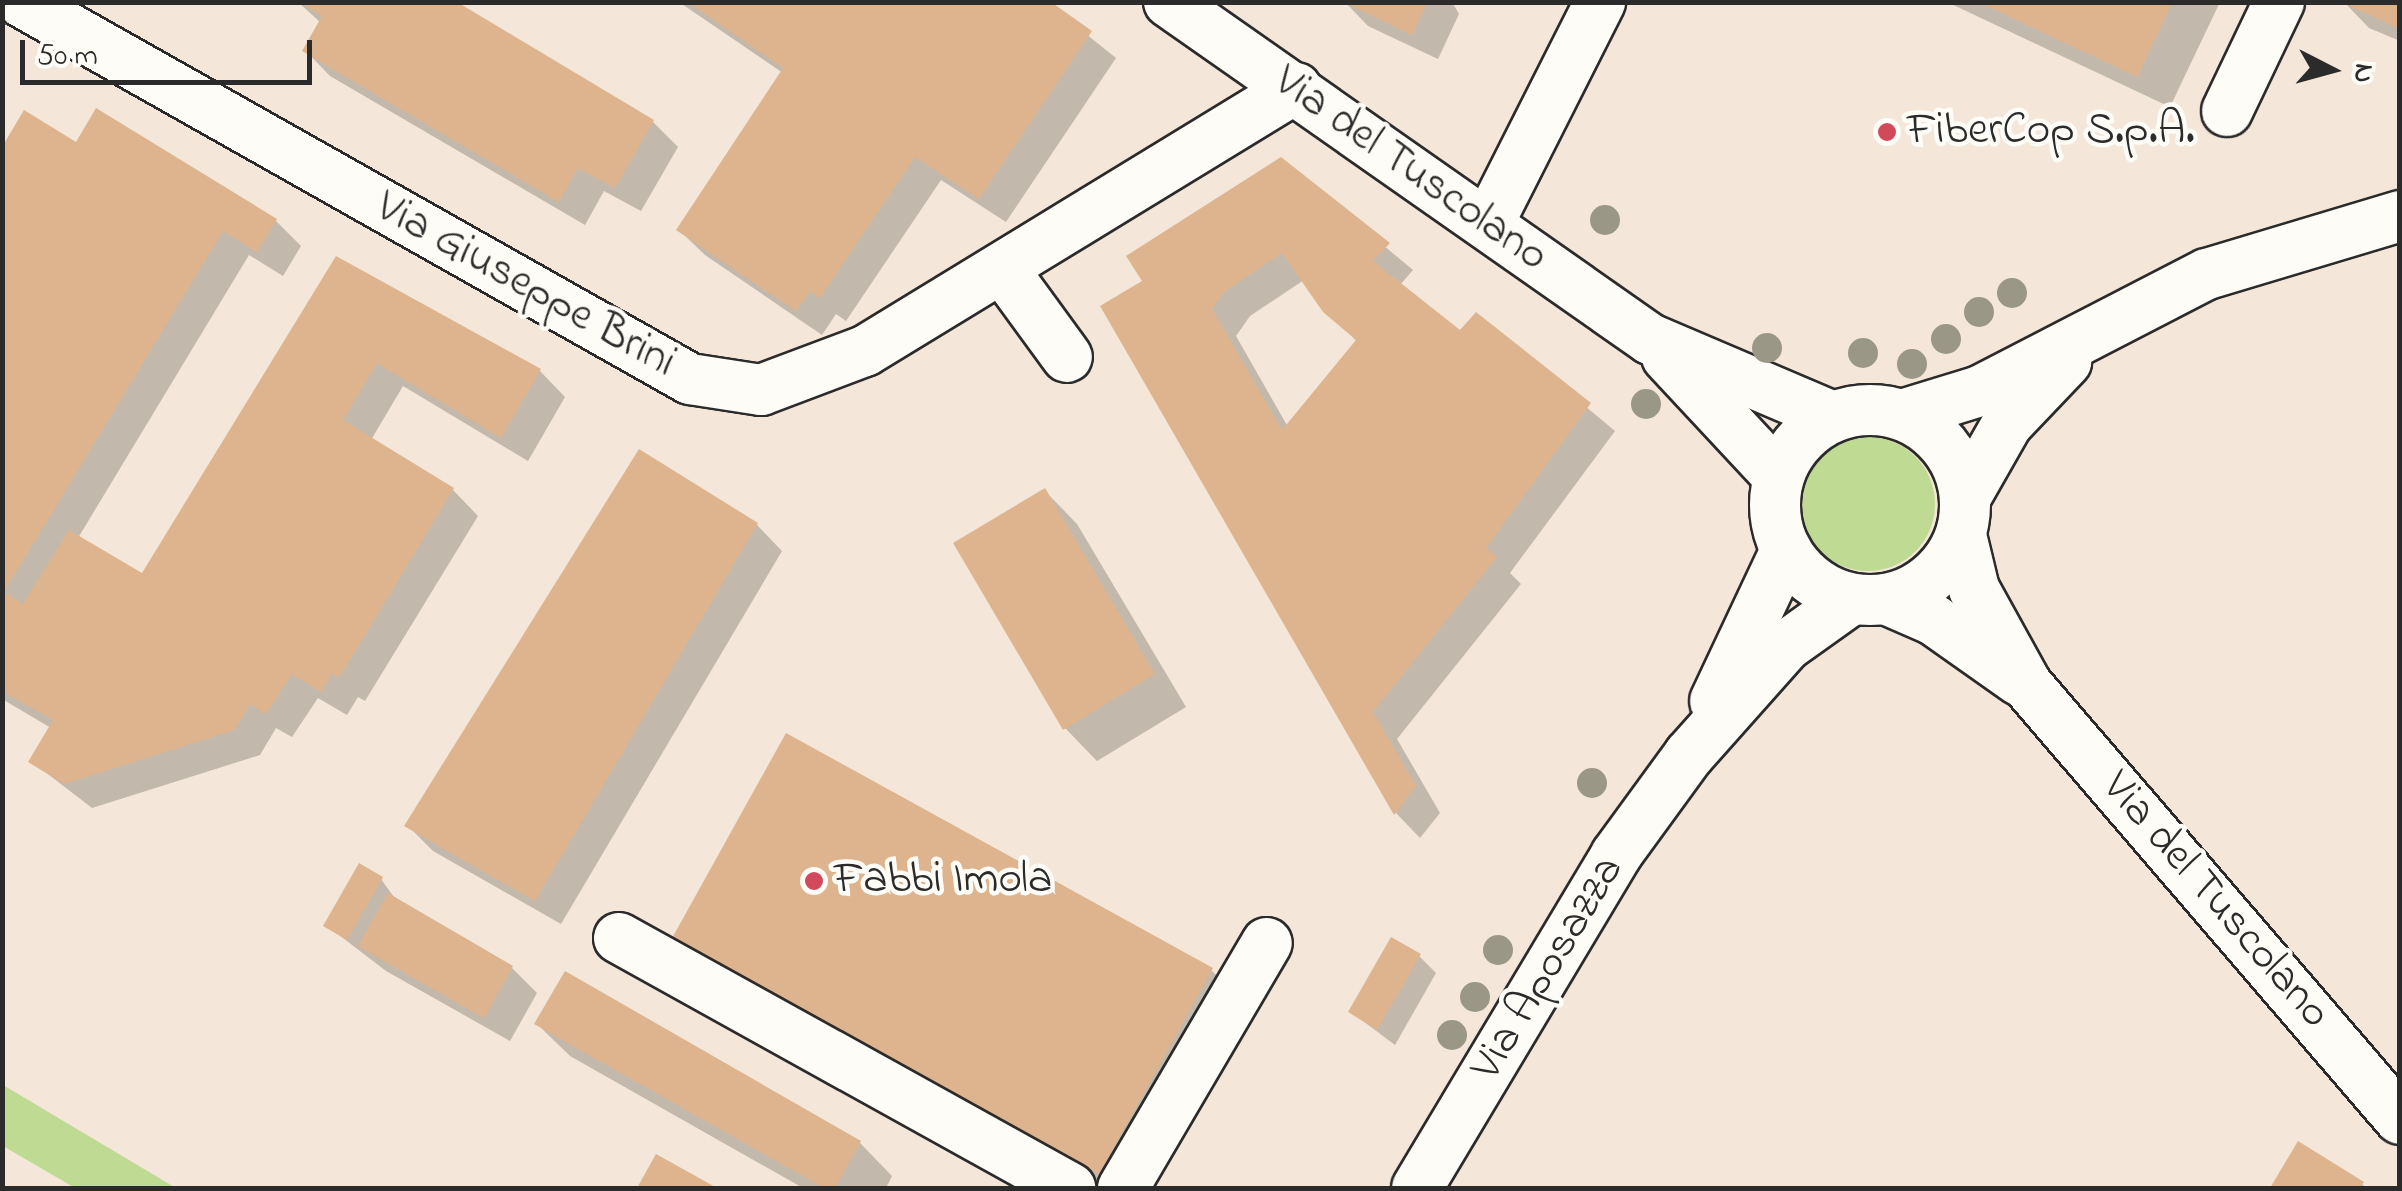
<!DOCTYPE html>
<style>
body{margin:0}
#map{position:relative;width:2402px;height:1191px;overflow:hidden;background:#f4e6d8;font-family:"Indie Flower",sans-serif}
div>[style]{position:absolute}
.green>*{inset:0;background:#bfda92}
.round{border-radius:50%}
.shadow>*{inset:0;background:#0003}
.building>*{inset:0;background:#deb48e}
.roads{filter:drop-shadow(2px 0 #2b2b2b) drop-shadow(-2px 0 #2b2b2b) drop-shadow(0 2px #2b2b2b) drop-shadow(0 -2px #2b2b2b)}
.minor>*{height:50px;margin:-25px;padding:0 25px;transform-origin:25px;border-radius:25px;background:#fdfcf7}
.minor>.ring{margin:-25px;padding:0;box-sizing:content-box;background:none;border:50px solid #fdfcf7;border-radius:50%}
.trees>*{width:30px;height:30px;margin:-15px;border-radius:50%;background:#9a9787}
.dots>*{width:28px;height:28px;translate:-50% -50%;box-sizing:border-box;border:5px solid #fdfcf7;border-radius:50%}
span{translate:-50% -50%;white-space:nowrap;text-align:center;line-height:1.15;-webkit-text-stroke:9px #fdfcf7;paint-order:stroke}
.poi-label{font-size:45px;color:#2b2b2b}
.left{translate:0 -50%;text-align:left}
.street-label{font-size:45px;color:#2b2b2b}
.frame{position:absolute;inset:0;border:5px solid #2b2b2b;pointer-events:none}
.north{position:absolute;left:2282px;top:20px;width:100px;height:100px;-webkit-text-stroke:8px #fdfcf7;paint-order:stroke;rotate:96deg;font-size:28px;font-weight:700;line-height:40px;text-align:center;color:#2b2b2b}
.north::after{content:'';display:block;margin:auto;width:35px;height:45px;background:#2b2b2b;clip-path:polygon(50% 0,100% 100%,50% 72%,0 100%)}
.scale{position:absolute;left:20px;top:40px;width:292px;height:45px;box-sizing:border-box;border:5px solid #2b2b2b;border-top:0;padding-left:12px;font-size:30px;line-height:35px;white-space:nowrap;color:#2b2b2b;-webkit-text-stroke:8px #fdfcf7;paint-order:stroke}
</style>
<div id="map">
<div class="green">
<i class="round" style="left:1801px;top:437px;width:134px;height:134px"></i>
<i style="clip-path:polygon(3px 1085px,176px 1188px,75px 1188px,3px 1146px)"></i>
</div>
<div class="shadow">
<i style="clip-path:polygon(298px 2px,452px 2px,653px 122px,678px 147px,641px 211px,604px 191px,585px 225px,330px 76px,305px 50px,321px 23px)"></i>
<i style="clip-path:polygon(679px 2px,1046px 2px,1116px 58px,1006px 222px,941px 180px,846px 321px,836px 314px,822px 335px,705px 255px,679px 230px,783px 73px)"></i>
<i style="clip-path:polygon(1345px 2px,1452px 2px,1459px 14px,1438px 59px,1368px 26px)"></i>
<i style="clip-path:polygon(1947px 2px,2220px 2px,2170px 107px)"></i>
<i style="clip-path:polygon(2344px 2px,2400px 2px,2400px 41px,2369px 28px)"></i>
<i style="clip-path:polygon(77px 145px,276px 221px,301px 246px,283px 276px,249px 255px,78px 538px,143px 577px,337px 259px,540px 371px,565px 397px,528px 461px,403px 386px,371px 440px,453px 490px,478px 516px,365px 701px,358px 697px,347px 715px,318px 698px,292px 737px,276px 728px,260px 755px,92px 808px,31px 761px,51px 728px,2px 699px,2px 152px)"></i>
<i style="clip-path:polygon(evenodd,1281px 160px,1413px 270px,1400px 285px,1460px 333px,1476px 315px,1615px 431px,1510px 573px,1521px 584px,1397px 739px,1440px 813px,1420px 838px,1396px 813px,1104px 306px,1146px 281px,1281px 160px,1304px 280px,1357px 342px,1288px 427px,1236px 336px,1250px 316px,1304px 280px)"></i>
<i style="clip-path:polygon(640px 452px,757px 525px,782px 551px,561px 924px,433px 851px,408px 826px)"></i>
<i style="clip-path:polygon(1045px 491px,1077px 524px,1186px 707px,1097px 761px,1065px 728px)"></i>
<i style="clip-path:polygon(381px 879px,396px 900px,512px 968px,537px 993px,510px 1041px,386px 971px,326px 925px)"></i>
<i style="clip-path:polygon(1419px 956px,1436px 973px,1395px 1045px,1351px 1012px)"></i>
<i style="clip-path:polygon(699px 965px,1211px 970px,1237px 995px,1109px 1188px)"></i>
<i style="clip-path:polygon(566px 974px,860px 1143px,892px 1176px,886px 1188px,803px 1188px,570px 1056px,537px 1024px)"></i>
<i style="clip-path:polygon(2299px 1144px,2362px 1184px,2367px 1188px,2273px 1188px)"></i>
</div>
<div class="building">
<i style="clip-path:polygon(300px 2px,457px 2px,654px 120px,615px 188px,578px 168px,559px 202px,302px 51px,322px 16px)"></i>
<i style="clip-path:polygon(688px 2px,1051px 2px,1092px 31px,979px 199px,915px 157px,820px 298px,810px 291px,796px 311px,676px 230px,783px 68px)"></i>
<i style="clip-path:polygon(1343px 2px,1428px 2px,1412px 35px)"></i>
<i style="clip-path:polygon(1979px 2px,2173px 2px,2137px 77px)"></i>
<i style="clip-path:polygon(2341px 2px,2400px 2px,2400px 29px)"></i>
<i style="clip-path:polygon(96px 108px,277px 219px,257px 252px,223px 231px,4px 592px,23px 604px,69px 530px,142px 573px,336px 256px,541px 369px,501px 438px,377px 363px,343px 420px,454px 488px,339px 678px,332px 673px,321px 692px,292px 674px,266px 714px,250px 704px,235px 730px,64px 784px,28px 762px,53px 720px,2px 691px,2px 147px,24px 110px,76px 142px)"></i>
<i style="clip-path:polygon(evenodd,1281px 157px,1390px 243px,1373px 261px,1460px 330px,1476px 312px,1591px 403px,1486px 548px,1497px 557px,1373px 712px,1416px 786px,1394px 815px,1100px 306px,1142px 281px,1126px 256px,1281px 157px,1282px 253px,1323px 312px,1356px 340px,1282px 430px,1212px 309px,1225px 291px,1282px 253px)"></i>
<i style="clip-path:polygon(639px 449px,758px 523px,535px 901px,404px 826px)"></i>
<i style="clip-path:polygon(1045px 488px,1155px 674px,1063px 730px,953px 543px)"></i>
<i style="clip-path:polygon(786px 733px,1213px 968px,1099px 1174px,671px 940px)"></i>
<i style="clip-path:polygon(359px 863px,383px 877px,347px 940px,323px 926px)"></i>
<i style="clip-path:polygon(388px 893px,513px 966px,484px 1018px,358px 946px)"></i>
<i style="clip-path:polygon(1391px 937px,1421px 954px,1377px 1030px,1348px 1012px)"></i>
<i style="clip-path:polygon(565px 971px,861px 1141px,835px 1188px,824px 1188px,534px 1024px)"></i>
<i style="clip-path:polygon(2298px 1141px,2364px 1182px,2360px 1188px,2270px 1188px)"></i>
<i style="clip-path:polygon(656px 1154px,717px 1188px,637px 1188px)"></i>
</div>
<div class="roads">
<div class="minor">
<i style="left:22px;top:2px;width:767px;rotate:29.44deg"></i>
<i style="left:690px;top:379px;width:72px;rotate:8.8deg"></i>
<i style="left:761px;top:390px;width:111px;rotate:-20.6deg"></i>
<i style="left:865px;top:351px;width:505px;rotate:-31.39deg"></i>
<i style="left:1169px;top:2px;width:587px;rotate:35.02deg"></i>
<i style="left:1650px;top:339px;width:199px;rotate:23.1deg"></i>
<i style="left:2227px;top:111px;width:121px;rotate:-64.5deg"></i>
<i style="left:1488px;top:224px;width:249px;rotate:-63.2deg"></i>
<i style="left:1002px;top:268px;width:110px;rotate:53.9deg"></i>
<i style="left:1667px;top:357px;width:164px;rotate:47deg"></i>
<i class="ring" style="left:1775px;top:410px;width:140px;height:140px"></i>
<i style="left:1902px;top:415px;width:82px;rotate:-17.1deg"></i>
<i style="left:1980px;top:391px;width:255px;rotate:-27.3deg"></i>
<i style="left:2207px;top:274px;width:202px;rotate:-16.7deg"></i>
<i style="left:1965px;top:498px;width:85px;rotate:-60.4deg"></i>
<i style="left:2007px;top:424px;width:86px;rotate:-46.4deg"></i>
<i style="left:1961px;top:535px;width:56px;rotate:76.5deg"></i>
<i style="left:1974px;top:589px;width:110px;rotate:61.1deg"></i>
<i style="left:2027px;top:685px;width:572px;rotate:49.32deg"></i>
<i style="left:1886px;top:599px;width:52px;rotate:23.6deg"></i>
<i style="left:1934px;top:620px;width:104px;rotate:35.2deg"></i>
<i style="left:1715px;top:701px;width:167px;rotate:-64.8deg"></i>
<i style="left:619px;top:938px;width:516px;rotate:29deg"></i>
<i style="left:1123px;top:1188px;width:284px;rotate:-59.6deg"></i>
<i style="left:1417px;top:1188px;width:388px;rotate:-59.1deg"></i>
<i style="left:1616px;top:855px;width:124px;rotate:-53.9deg"></i>
<i style="left:1689px;top:755px;width:146px;rotate:-48.3deg"></i>
<i style="left:1786px;top:646px;width:81px;rotate:-35.5deg"></i>
</div>
</div>
<div class="trees">
<i style="left:1605px;top:220px"></i>
<i style="left:2012px;top:293px"></i>
<i style="left:1979px;top:312px"></i>
<i style="left:1946px;top:339px"></i>
<i style="left:1767px;top:348px"></i>
<i style="left:1863px;top:353px"></i>
<i style="left:1912px;top:364px"></i>
<i style="left:1646px;top:404px"></i>
<i style="left:1592px;top:783px"></i>
<i style="left:1498px;top:950px"></i>
<i style="left:1475px;top:997px"></i>
<i style="left:1452px;top:1035px"></i>
</div>
<div class="dots">
<i style="left:1887px;top:132px;background:#d1495b"></i>
<i style="left:814px;top:881px;background:#d1495b"></i>
</div>
<div class="poi-label">
<span class="left" style="left:1907px;top:132px">FiberCop S.p.A.</span>
<span class="left" style="left:834px;top:881px">Fabbi Imola</span>
</div>
<div class="street-label">
<span style="left:1410px;top:170px;rotate:35deg">Via del Tuscolano</span>
<span style="left:525px;top:286px;rotate:29deg">Via Giuseppe Brini</span>
<span style="left:2215px;top:901px;rotate:49deg">Via del Tuscolano</span>
<span style="left:1549px;top:969px;rotate:-59deg">Via Aposazza</span>
</div>
<div class="frame"></div>
<div class="north">N</div>
<div class="scale">50 m</div>
</div>
